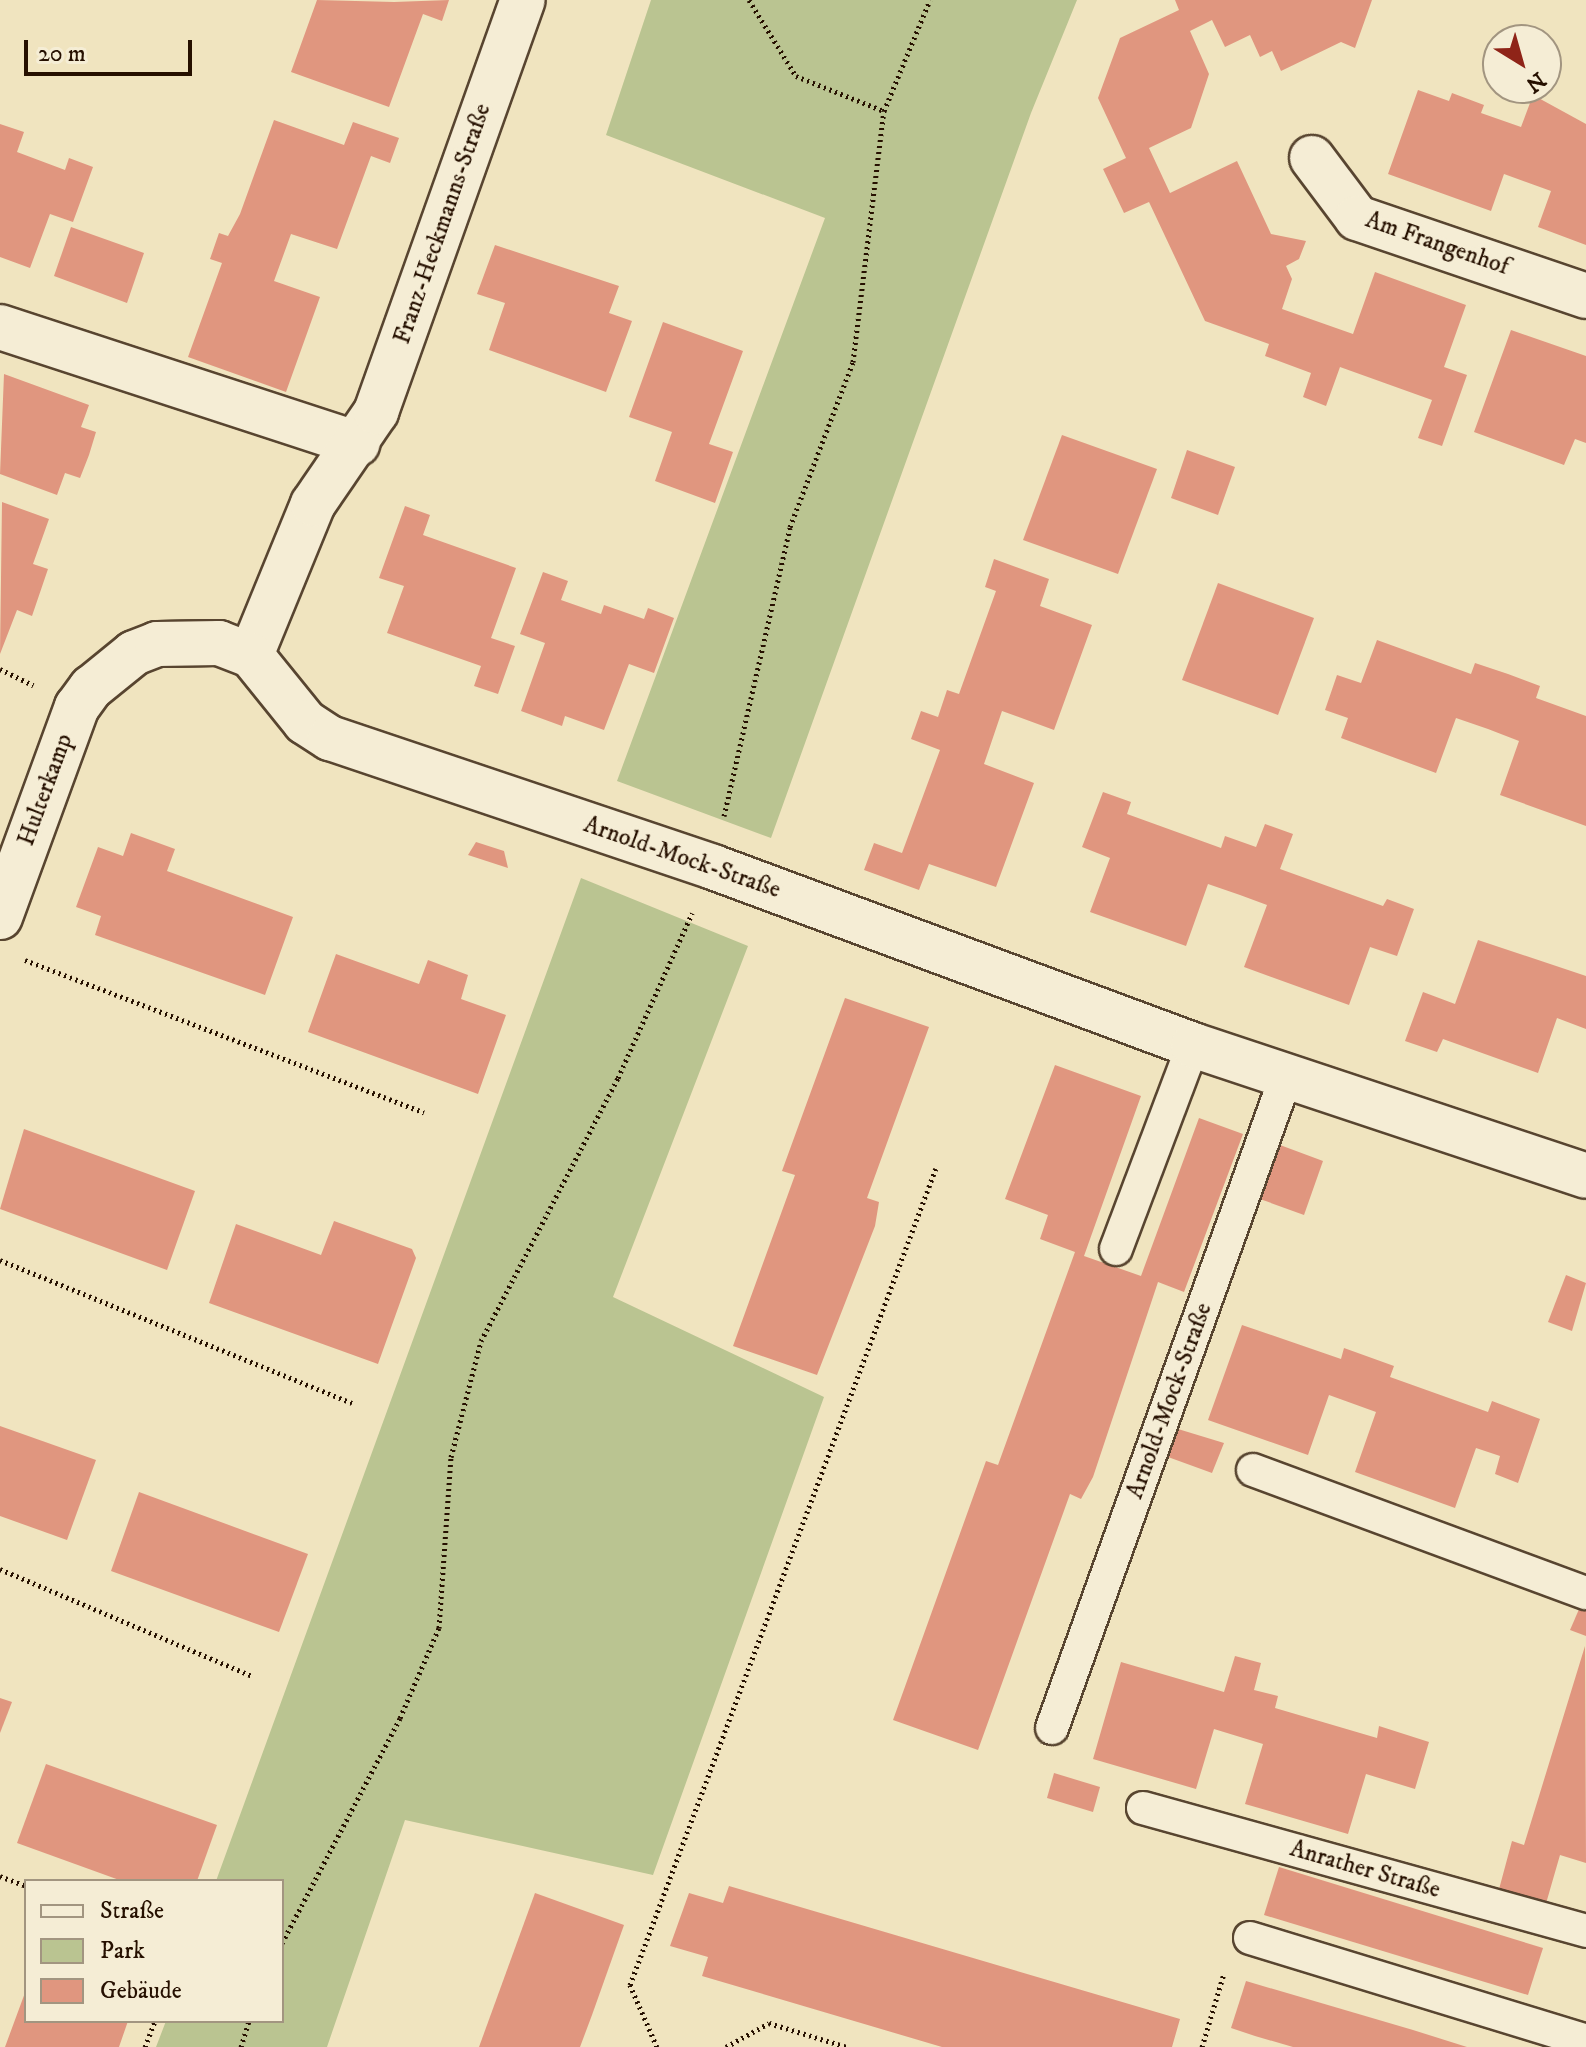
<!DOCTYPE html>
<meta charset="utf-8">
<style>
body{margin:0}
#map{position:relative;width:1586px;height:2047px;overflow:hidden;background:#f0e4bf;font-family:"IM FELL DW Pica",serif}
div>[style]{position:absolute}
.green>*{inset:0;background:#bac491}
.building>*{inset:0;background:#e0967f}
.path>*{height:5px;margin-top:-2.5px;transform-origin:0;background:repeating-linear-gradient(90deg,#261000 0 2px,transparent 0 6px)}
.roads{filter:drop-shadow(2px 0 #584530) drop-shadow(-2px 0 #584530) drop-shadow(0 2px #584530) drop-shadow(0 -2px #584530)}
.service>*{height:32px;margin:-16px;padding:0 16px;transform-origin:16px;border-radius:16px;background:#f5edd5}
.minor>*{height:44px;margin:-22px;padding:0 22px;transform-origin:22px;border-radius:22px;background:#f5edd5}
span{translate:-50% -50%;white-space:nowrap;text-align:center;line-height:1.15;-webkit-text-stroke:7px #f5edd5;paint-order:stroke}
.street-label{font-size:24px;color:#261000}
.legend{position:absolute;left:24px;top:1879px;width:260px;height:144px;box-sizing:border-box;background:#f5edd5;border:2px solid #a29580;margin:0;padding:10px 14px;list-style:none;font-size:24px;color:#261000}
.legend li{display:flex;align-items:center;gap:16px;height:40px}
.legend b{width:40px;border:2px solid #a29580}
.north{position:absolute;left:1482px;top:24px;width:80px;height:80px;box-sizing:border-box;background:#f5edd5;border:2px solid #a29580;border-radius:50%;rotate:143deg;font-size:22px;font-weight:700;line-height:32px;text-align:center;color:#261000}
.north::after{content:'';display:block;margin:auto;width:28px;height:36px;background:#8f2418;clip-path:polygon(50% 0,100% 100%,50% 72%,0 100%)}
.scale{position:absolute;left:24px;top:40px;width:168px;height:36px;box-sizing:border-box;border:4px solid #261000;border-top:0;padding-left:10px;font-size:24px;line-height:28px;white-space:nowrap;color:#261000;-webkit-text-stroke:6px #f5edd5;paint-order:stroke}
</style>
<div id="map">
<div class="green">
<i style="clip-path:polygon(651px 0,1077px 0,1031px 113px,771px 838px,617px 781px,825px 218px,606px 135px)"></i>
<i style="clip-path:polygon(581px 878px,748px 946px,613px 1297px,824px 1397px,653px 1875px,405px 1820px,327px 2047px,156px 2047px,166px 2021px,282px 2021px,282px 1881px,216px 1881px)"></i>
</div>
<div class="building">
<i style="clip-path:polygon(317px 0,394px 2px,449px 0,442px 21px,423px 14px,389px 107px,291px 72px)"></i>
<i style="clip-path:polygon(1175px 0,1372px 0,1355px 48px,1341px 42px,1281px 71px,1272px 51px,1260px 57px,1250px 35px,1225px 47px,1212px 20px,1190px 31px,1209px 74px,1191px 128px,1149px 148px,1170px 193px,1237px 161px,1271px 234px,1306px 241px,1299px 259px,1286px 266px,1292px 279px,1282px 309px,1353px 334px,1375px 272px,1466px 305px,1444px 367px,1467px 375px,1442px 446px,1418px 438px,1432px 400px,1340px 367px,1326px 406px,1303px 397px,1311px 373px,1265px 356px,1269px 344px,1205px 321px,1149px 202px,1124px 213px,1103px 169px,1126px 158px,1098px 98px,1120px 38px,1179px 10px)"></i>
<i style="clip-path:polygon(1418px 90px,1449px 101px,1452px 93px,1484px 105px,1481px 113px,1521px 127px,1533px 95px,1586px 124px,1586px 245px,1538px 227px,1551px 191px,1504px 174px,1491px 211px,1388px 174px)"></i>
<i style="clip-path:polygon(274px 120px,344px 145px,353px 122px,399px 138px,390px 163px,371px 156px,337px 249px,291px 234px,274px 281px,320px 297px,286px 392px,188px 357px,222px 263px,210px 259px,219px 233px,228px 236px,240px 214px)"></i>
<i style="clip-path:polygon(0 124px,24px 132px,17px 152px,65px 170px,69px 158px,93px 167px,73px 222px,50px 214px,30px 268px,0 257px)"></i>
<i style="clip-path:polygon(71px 227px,144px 253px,127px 303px,54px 276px)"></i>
<i style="clip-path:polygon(495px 245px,619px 286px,609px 313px,632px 321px,606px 392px,489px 350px,505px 303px,477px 294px)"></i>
<i style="clip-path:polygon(663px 322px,743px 351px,709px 444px,733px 452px,715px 503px,655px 481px,672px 432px,629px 417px)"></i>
<i style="clip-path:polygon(1511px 330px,1586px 356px,1586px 443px,1575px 439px,1564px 465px,1474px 432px)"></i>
<i style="clip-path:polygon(4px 374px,89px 405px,81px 427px,96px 432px,89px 455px,80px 478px,65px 473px,57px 495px,0 474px)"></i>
<i style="clip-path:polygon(1062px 435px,1157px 469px,1118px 574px,1023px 540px)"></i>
<i style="clip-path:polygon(1187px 450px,1235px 467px,1218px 515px,1171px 498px)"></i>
<i style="clip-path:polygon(2px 502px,49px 519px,33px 564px,48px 569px,32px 616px,17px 610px,0 654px)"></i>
<i style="clip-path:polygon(405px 506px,430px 515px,423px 535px,516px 568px,491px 638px,515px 646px,498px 694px,474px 686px,481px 666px,387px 633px,404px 586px,379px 578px)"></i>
<i style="clip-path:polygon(994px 559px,1049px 579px,1040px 606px,1092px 625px,1054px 730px,1002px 711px,984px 764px,1034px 783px,996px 887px,929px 864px,919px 890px,864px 870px,874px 843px,902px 853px,940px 750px,911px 739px,921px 711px,938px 717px,947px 690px,959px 694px,996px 591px,985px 587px)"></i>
<i style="clip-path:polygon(543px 572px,568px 581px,561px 600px,601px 614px,604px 605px,644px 619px,648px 608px,674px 618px,654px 673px,629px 664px,604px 730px,565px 716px,562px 726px,521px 711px,545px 643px,520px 634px)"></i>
<i style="clip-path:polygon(1218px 583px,1314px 618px,1278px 715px,1182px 680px)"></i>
<i style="clip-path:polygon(1377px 640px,1471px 674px,1475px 663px,1508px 674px,1540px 686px,1536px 698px,1586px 716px,1586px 826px,1500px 795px,1519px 741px,1488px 729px,1456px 718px,1436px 773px,1341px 738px,1348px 718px,1325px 710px,1337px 675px,1361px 683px)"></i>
<i style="clip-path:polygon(1103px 792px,1131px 802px,1127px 814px,1221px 848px,1225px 836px,1256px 847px,1265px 824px,1293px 834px,1280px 869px,1383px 906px,1387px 899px,1414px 909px,1397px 956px,1370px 947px,1349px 1005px,1244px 967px,1267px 905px,1240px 895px,1208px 884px,1186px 946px,1090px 912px,1110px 858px,1082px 847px)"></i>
<i style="clip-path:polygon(131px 833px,175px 849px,167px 871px,293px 917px,265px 995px,95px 935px,101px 916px,76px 907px,98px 847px,123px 856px)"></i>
<i style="clip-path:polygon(476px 842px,504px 851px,508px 868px,468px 855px)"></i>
<i style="clip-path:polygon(1478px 940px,1586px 976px,1586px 1029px,1557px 1018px,1538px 1073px,1443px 1039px,1437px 1052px,1405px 1041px,1423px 992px,1455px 1004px)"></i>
<i style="clip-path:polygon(336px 954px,419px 984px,428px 960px,468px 975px,461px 999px,506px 1015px,478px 1094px,308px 1032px)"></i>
<i style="clip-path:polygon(845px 998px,929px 1027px,867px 1198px,879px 1202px,875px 1226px,817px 1375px,733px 1346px,795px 1175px,782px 1171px)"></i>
<i style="clip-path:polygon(1055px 1065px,1141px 1096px,1084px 1256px,1141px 1276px,1199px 1118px,1243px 1134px,1184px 1292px,1158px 1282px,1093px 1477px,1081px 1499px,1070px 1494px,978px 1750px,893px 1720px,986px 1461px,998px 1465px,1075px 1252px,1040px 1239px,1048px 1215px,1005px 1199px)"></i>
<i style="clip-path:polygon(24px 1129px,195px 1191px,167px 1270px,0 1209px)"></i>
<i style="clip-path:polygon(1280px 1145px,1323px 1161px,1304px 1215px,1260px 1199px)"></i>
<i style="clip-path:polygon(334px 1221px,412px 1249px,416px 1258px,378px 1364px,209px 1303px,236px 1224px,321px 1255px)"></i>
<i style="clip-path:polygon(1566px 1275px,1586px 1283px,1572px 1331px,1548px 1322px)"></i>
<i style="clip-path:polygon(1242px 1325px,1341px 1359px,1344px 1348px,1394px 1366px,1390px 1377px,1488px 1412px,1492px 1401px,1540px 1419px,1518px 1483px,1495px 1474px,1500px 1456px,1476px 1448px,1455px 1508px,1355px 1472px,1376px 1412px,1329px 1395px,1308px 1455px,1208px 1420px)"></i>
<i style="clip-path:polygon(0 1426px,96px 1460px,67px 1540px,0 1516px)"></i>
<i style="clip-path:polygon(1178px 1429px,1224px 1443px,1212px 1473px,1168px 1457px)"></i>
<i style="clip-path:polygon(139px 1492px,308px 1554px,279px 1632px,111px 1571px)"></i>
<i style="clip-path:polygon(1580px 1607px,1586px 1609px,1586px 1636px,1570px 1630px)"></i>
<i style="clip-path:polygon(1585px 1646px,1586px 1863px,1560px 1855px,1545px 1907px,1498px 1893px,1512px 1841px,1524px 1845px)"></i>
<i style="clip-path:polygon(1235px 1656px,1261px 1663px,1254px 1690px,1278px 1696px,1275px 1708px,1377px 1738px,1379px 1726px,1429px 1742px,1415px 1789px,1366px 1774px,1348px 1834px,1245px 1804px,1263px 1744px,1214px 1729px,1196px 1789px,1093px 1759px,1121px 1662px,1224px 1692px)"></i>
<i style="clip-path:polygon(0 1698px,12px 1702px,0 1733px)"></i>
<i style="clip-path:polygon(46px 1764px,217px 1825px,197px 1881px,122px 1881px,17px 1843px)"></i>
<i style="clip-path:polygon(1054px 1773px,1100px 1787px,1093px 1812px,1047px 1798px)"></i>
<i style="clip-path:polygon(1279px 1867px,1543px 1948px,1528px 1995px,1264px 1915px)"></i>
<i style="clip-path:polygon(729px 1886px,1180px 2019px,1172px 2047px,942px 2047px,702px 1976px,708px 1957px,670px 1946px,689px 1893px,723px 1903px)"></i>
<i style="clip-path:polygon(535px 1893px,624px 1925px,592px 2015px,580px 2047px,479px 2047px)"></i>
<i style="clip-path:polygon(1246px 1981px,1413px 2030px,1467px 2047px,1293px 2047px,1255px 2036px,1231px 2028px)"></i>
<i style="clip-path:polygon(26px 1990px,26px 2021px,128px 2021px,119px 2047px,5px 2047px)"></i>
</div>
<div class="path">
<i style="left:749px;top:0;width:89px;rotate:58.3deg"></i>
<i style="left:796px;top:76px;width:95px;rotate:21.7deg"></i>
<i style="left:0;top:669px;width:37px;rotate:26deg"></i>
<i style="left:724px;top:816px;width:296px;rotate:-77.1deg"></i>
<i style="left:790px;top:527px;width:177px;rotate:-69.1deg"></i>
<i style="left:853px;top:362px;width:253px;rotate:-83deg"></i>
<i style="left:884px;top:111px;width:120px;rotate:-67.5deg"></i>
<i style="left:25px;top:960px;width:427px;rotate:20.9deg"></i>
<i style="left:0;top:1260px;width:380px;rotate:22.1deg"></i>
<i style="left:0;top:1569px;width:274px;rotate:23deg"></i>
<i style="left:0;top:1876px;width:28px;rotate:21deg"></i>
<i style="left:282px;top:1943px;width:254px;rotate:-62.3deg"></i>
<i style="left:400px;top:1718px;width:98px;rotate:-66.6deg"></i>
<i style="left:439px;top:1628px;width:171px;rotate:-86deg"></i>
<i style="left:451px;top:1457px;width:120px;rotate:-75.5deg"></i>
<i style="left:481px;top:1341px;width:297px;rotate:-62.5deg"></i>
<i style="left:618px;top:1078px;width:181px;rotate:-65.8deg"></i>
<i style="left:145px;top:2047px;width:28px;rotate:-69deg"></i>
<i style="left:241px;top:2047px;width:27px;rotate:-73deg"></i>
<i style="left:657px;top:2047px;width:68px;rotate:-113.5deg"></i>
<i style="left:630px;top:1985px;width:872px;rotate:-69.47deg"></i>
<i style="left:726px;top:2047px;width:49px;rotate:-29.2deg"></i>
<i style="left:769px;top:2023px;width:82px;rotate:17.1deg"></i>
<i style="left:1202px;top:2047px;width:77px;rotate:-73.4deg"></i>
</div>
<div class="roads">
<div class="service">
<i style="left:1116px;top:1249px;width:218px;rotate:-69.3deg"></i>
<i style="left:1253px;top:1470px;width:355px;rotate:20.3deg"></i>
<i style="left:1052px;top:1728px;width:695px;rotate:-70.24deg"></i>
<i style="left:1143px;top:1808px;width:460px;rotate:15.5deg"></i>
<i style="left:1250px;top:1938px;width:351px;rotate:17deg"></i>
</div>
<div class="minor">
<i style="left:1312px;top:158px;width:75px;rotate:53.1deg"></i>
<i style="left:1357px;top:218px;width:242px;rotate:18.8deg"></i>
<i style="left:0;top:327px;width:376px;rotate:18.1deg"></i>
<i style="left:251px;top:655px;width:163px;rotate:-67.7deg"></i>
<i style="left:313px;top:504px;width:112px;rotate:-55.6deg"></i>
<i style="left:376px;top:412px;width:437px;rotate:-70.4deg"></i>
<i style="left:0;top:917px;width:224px;rotate:-69.9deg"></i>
<i style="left:77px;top:707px;width:24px;rotate:-54deg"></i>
<i style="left:91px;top:688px;width:55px;rotate:-39.1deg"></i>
<i style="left:134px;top:653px;width:25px;rotate:-21deg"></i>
<i style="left:157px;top:644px;width:62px;rotate:-0.9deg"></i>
<i style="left:219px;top:643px;width:34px;rotate:21deg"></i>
<i style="left:251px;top:655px;width:86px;rotate:51.1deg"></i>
<i style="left:305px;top:722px;width:30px;rotate:33deg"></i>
<i style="left:330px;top:738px;width:404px;rotate:18.6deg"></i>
<i style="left:713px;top:867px;width:512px;rotate:20.35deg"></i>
<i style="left:1193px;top:1045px;width:414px;rotate:18.4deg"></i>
</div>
</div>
<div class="street-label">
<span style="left:443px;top:224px;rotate:-71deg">Franz-Heckmanns-Straße</span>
<span style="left:1437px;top:244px;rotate:19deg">Am Frangenhof</span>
<span style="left:46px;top:790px;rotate:-70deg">Hulterkamp</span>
<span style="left:682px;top:858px;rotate:19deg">Arnold-Mock-Straße</span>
<span style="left:1170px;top:1401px;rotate:-70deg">Arnold-Mock-Straße</span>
<span style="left:1365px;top:1870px;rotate:16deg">Anrather Straße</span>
</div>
<ul class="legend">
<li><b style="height:10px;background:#f5edd5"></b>Straße</li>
<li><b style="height:22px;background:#bac491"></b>Park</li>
<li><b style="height:22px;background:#e0967f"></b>Gebäude</li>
</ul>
<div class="north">N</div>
<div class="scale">20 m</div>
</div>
